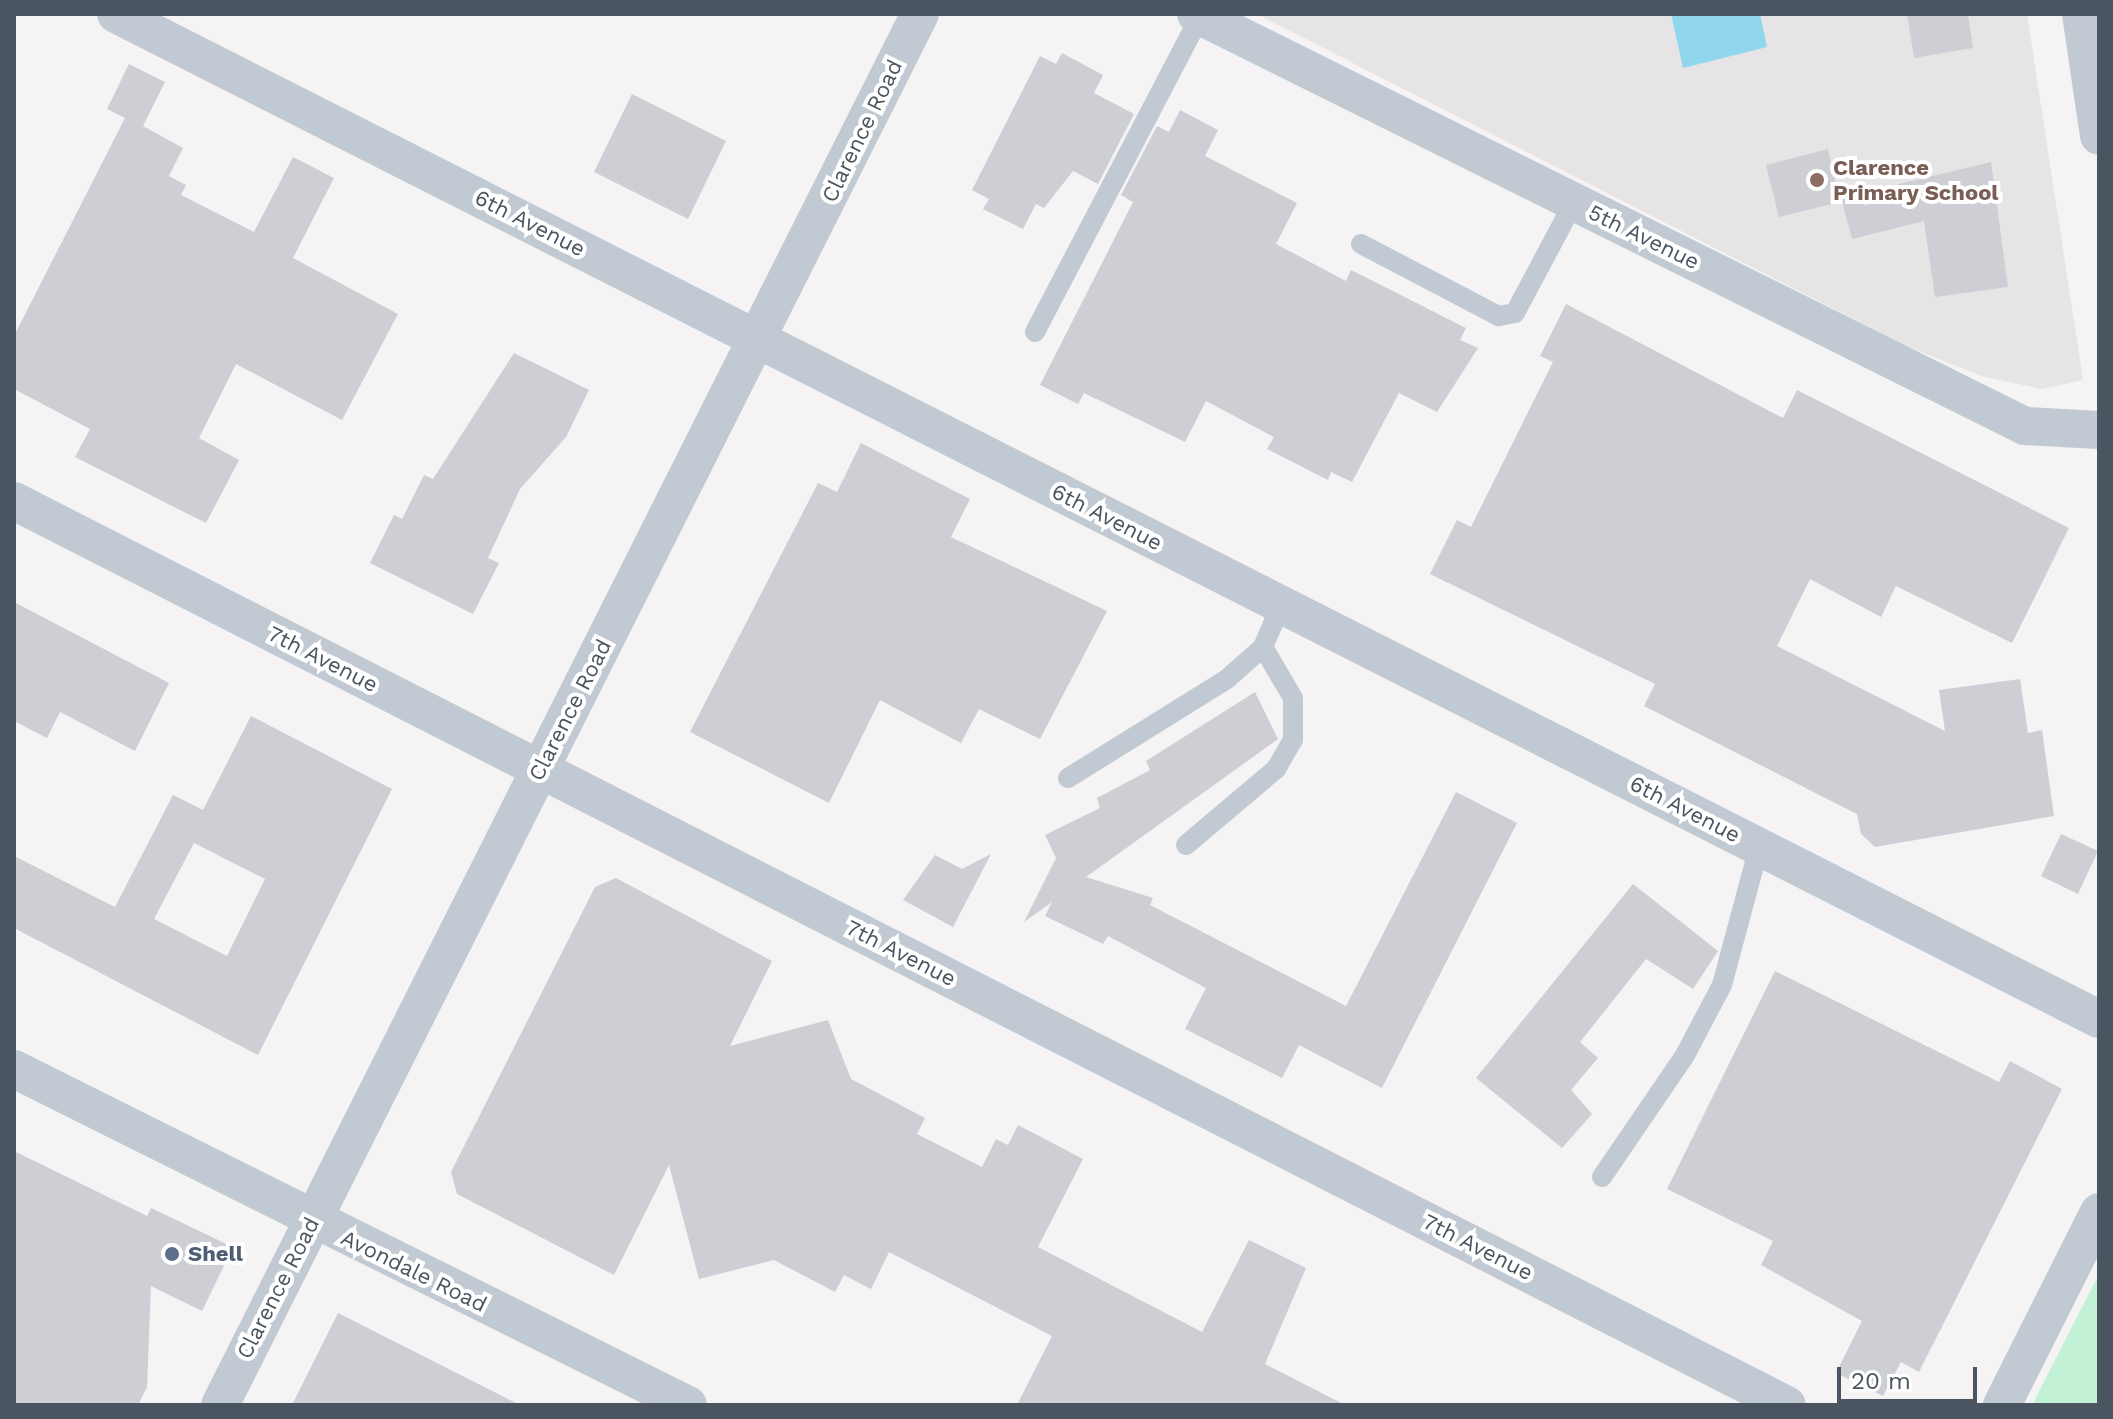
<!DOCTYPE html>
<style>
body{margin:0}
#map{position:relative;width:2113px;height:1419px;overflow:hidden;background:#f5f3f3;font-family:"Work Sans",sans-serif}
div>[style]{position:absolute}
.education>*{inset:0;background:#e6e4e5}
.green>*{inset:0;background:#c3f1d6}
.water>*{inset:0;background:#90d7ee}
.building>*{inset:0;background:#cdcfd5}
.service>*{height:20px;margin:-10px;padding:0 10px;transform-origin:10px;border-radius:10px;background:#c1cad2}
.minor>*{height:38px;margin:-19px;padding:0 19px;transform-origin:19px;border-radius:19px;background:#c1cad2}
.dots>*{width:22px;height:22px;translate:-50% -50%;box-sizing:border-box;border:4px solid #fff;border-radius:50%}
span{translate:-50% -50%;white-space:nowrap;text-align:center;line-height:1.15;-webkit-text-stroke:8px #fff;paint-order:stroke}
.street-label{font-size:22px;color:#4a5561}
.education-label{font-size:22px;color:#785e54;font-weight:700}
.left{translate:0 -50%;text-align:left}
.service-label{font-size:22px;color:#4e5e75;font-weight:700}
.frame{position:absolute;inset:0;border:16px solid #4a5561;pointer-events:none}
.scale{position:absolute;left:1837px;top:1367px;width:140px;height:36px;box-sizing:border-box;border:4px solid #4a5561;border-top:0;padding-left:10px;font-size:24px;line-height:28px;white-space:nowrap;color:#4a5561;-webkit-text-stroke:6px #fff;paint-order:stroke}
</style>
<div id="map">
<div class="education">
<i style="clip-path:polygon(1257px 14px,2027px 14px,2083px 380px,2042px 389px,1981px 376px,1906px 346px)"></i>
</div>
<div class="green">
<i style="clip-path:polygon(2099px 1274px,2099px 1405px,2032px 1405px)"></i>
</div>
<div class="water">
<i style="clip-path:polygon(1671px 14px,1760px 14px,1767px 47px,1683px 68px)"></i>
</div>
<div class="building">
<i style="clip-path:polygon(1907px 14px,1968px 14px,1973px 48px,1914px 58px)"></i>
<i style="clip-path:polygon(1062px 53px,1103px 75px,1094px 93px,1134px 114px,1098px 184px,1073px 171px,1044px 208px,1036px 204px,1023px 229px,983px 209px,989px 199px,972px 190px,1040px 56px,1056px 64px)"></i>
<i style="clip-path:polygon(129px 64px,165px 82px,143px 126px,183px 148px,169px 176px,186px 185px,181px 195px,254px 232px,293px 157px,334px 178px,293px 258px,398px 314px,342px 420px,236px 364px,199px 438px,239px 460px,206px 523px,75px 457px,90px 429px,14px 389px,14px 336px,125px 118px,107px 109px)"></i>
<i style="clip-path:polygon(632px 94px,726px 141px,688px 219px,594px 172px)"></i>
<i style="clip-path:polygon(1180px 110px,1218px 130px,1205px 156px,1297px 203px,1276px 244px,1346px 281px,1351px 270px,1466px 328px,1460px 340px,1478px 348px,1437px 412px,1399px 393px,1352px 482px,1331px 472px,1328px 480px,1267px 449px,1274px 437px,1206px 401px,1185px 442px,1084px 393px,1078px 404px,1040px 385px,1133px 202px,1121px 195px,1157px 126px,1169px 132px)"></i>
<i style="clip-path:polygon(1828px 149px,1840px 202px,1779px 217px,1766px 165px)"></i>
<i style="clip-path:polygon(1991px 162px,2008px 287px,1935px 297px,1924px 221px,1852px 239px,1841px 198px)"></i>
<i style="clip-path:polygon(1566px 304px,1783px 418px,1797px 390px,2069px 528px,2012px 643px,1896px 586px,1881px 617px,1810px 579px,1777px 646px,1945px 731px,1939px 690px,2020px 679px,2028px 733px,2042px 730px,2054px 816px,1875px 847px,1861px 834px,1857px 814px,1644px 706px,1655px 684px,1430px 574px,1457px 520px,1471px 527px,1553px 362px,1540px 356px)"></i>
<i style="clip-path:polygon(514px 353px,589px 390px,566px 437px,520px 489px,488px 558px,499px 563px,473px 614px,370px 563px,394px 515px,402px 519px,424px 475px,433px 479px)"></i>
<i style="clip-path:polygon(861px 443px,970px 499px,951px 537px,1107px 611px,1040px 739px,979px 709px,961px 743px,880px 700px,829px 803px,690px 732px,818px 483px,837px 492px)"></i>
<i style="clip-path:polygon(14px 602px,169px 683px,135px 751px,60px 712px,47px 738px,14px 721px)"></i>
<i style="clip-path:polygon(1255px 692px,1278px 739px,1086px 877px,1153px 898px,1150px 905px,1346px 1006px,1456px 792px,1517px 823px,1382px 1088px,1299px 1045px,1282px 1078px,1185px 1029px,1206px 988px,1108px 936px,1103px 944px,1045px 916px,1052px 902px,1024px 922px,1056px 858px,1045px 835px,1100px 808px,1097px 798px,1150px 770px,1146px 761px)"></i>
<i style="clip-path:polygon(evenodd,251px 716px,392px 789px,258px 1055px,14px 928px,14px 856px,115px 907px,173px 795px,203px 810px,251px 716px,194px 843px,265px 879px,227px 956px,154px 919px,194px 843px)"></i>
<i style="clip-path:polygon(2061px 834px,2098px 851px,2078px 894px,2041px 876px)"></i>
<i style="clip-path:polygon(991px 854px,953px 927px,903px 900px,935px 855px,962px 869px)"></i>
<i style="clip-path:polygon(616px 878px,772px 961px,730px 1046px,828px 1020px,851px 1079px,925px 1118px,917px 1134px,982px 1167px,996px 1139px,1008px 1145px,1018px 1125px,1083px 1159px,1038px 1247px,1202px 1332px,1249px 1240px,1306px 1268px,1265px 1364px,1345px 1405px,1017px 1405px,1052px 1336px,889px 1252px,871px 1289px,844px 1275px,835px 1292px,774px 1260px,699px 1279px,669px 1165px,614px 1275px,457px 1194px,451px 1172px,595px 887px)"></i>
<i style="clip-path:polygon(1633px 884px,1718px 951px,1693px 989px,1646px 959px,1580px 1042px,1598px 1058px,1571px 1090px,1592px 1114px,1562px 1148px,1476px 1078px)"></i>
<i style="clip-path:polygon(1775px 971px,1999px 1082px,2010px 1061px,2062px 1089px,1919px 1372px,1901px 1362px,1883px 1396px,1836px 1373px,1862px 1321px,1761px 1265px,1773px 1241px,1667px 1189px)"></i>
<i style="clip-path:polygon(14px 1151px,147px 1216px,151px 1208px,233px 1247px,202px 1311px,151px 1286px,147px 1387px,138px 1405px,14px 1405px)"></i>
<i style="clip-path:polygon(338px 1313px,520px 1405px,292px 1405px)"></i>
</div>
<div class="service">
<i style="left:1361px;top:244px;width:156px;rotate:27.6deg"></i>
<i style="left:1499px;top:316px;width:16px;rotate:-11deg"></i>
<i style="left:1515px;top:313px;width:126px;rotate:-62deg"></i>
<i style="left:1035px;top:332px;width:356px;rotate:-62.4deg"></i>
<i style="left:1068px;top:778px;width:187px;rotate:-31.9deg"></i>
<i style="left:1227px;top:679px;width:48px;rotate:-41.6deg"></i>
<i style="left:1263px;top:647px;width:46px;rotate:-66.8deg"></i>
<i style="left:1186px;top:845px;width:118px;rotate:-40.2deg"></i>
<i style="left:1276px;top:769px;width:34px;rotate:-60deg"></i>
<i style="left:1293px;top:740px;width:42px;rotate:-90deg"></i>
<i style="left:1293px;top:698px;width:59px;rotate:-120.5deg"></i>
<i style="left:1602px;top:1177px;width:145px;rotate:-55.7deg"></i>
<i style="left:1684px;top:1057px;width:81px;rotate:-62.2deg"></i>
<i style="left:1722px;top:985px;width:143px;rotate:-75deg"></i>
</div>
<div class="minor">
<i style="left:116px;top:14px;width:2223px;rotate:26.88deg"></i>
<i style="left:1196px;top:14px;width:926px;rotate:26.43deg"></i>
<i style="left:2025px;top:426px;width:74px;rotate:3.1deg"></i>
<i style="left:2081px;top:14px;width:123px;rotate:81.6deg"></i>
<i style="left:14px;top:501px;width:1990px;rotate:27.02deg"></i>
<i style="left:14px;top:1069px;width:753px;rotate:26.5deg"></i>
<i style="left:220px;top:1405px;width:1557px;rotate:-63.29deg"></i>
<i style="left:2002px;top:1405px;width:216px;rotate:-63.3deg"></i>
</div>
<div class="dots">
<i style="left:1817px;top:180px;background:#8d6e63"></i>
<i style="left:172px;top:1254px;background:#5c6f8a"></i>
</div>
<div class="street-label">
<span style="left:862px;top:131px;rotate:-64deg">Clarence Road</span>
<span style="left:530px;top:223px;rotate:27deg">6th Avenue</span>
<span style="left:1644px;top:237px;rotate:26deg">5th Avenue</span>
<span style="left:1107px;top:517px;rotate:27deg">6th Avenue</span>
<span style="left:323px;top:659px;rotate:27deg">7th Avenue</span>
<span style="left:570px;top:710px;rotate:-63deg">Clarence Road</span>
<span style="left:1685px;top:809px;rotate:27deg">6th Avenue</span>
<span style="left:901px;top:953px;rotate:27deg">7th Avenue</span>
<span style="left:1478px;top:1247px;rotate:27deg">7th Avenue</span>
<span style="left:414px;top:1271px;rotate:26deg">Avondale Road</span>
<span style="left:278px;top:1288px;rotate:-63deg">Clarence Road</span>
</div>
<div class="education-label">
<span class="left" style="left:1833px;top:180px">Clarence<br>Primary School</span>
</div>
<div class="service-label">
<span class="left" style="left:188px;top:1254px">Shell</span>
</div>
<div class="frame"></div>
<div class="scale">20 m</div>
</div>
